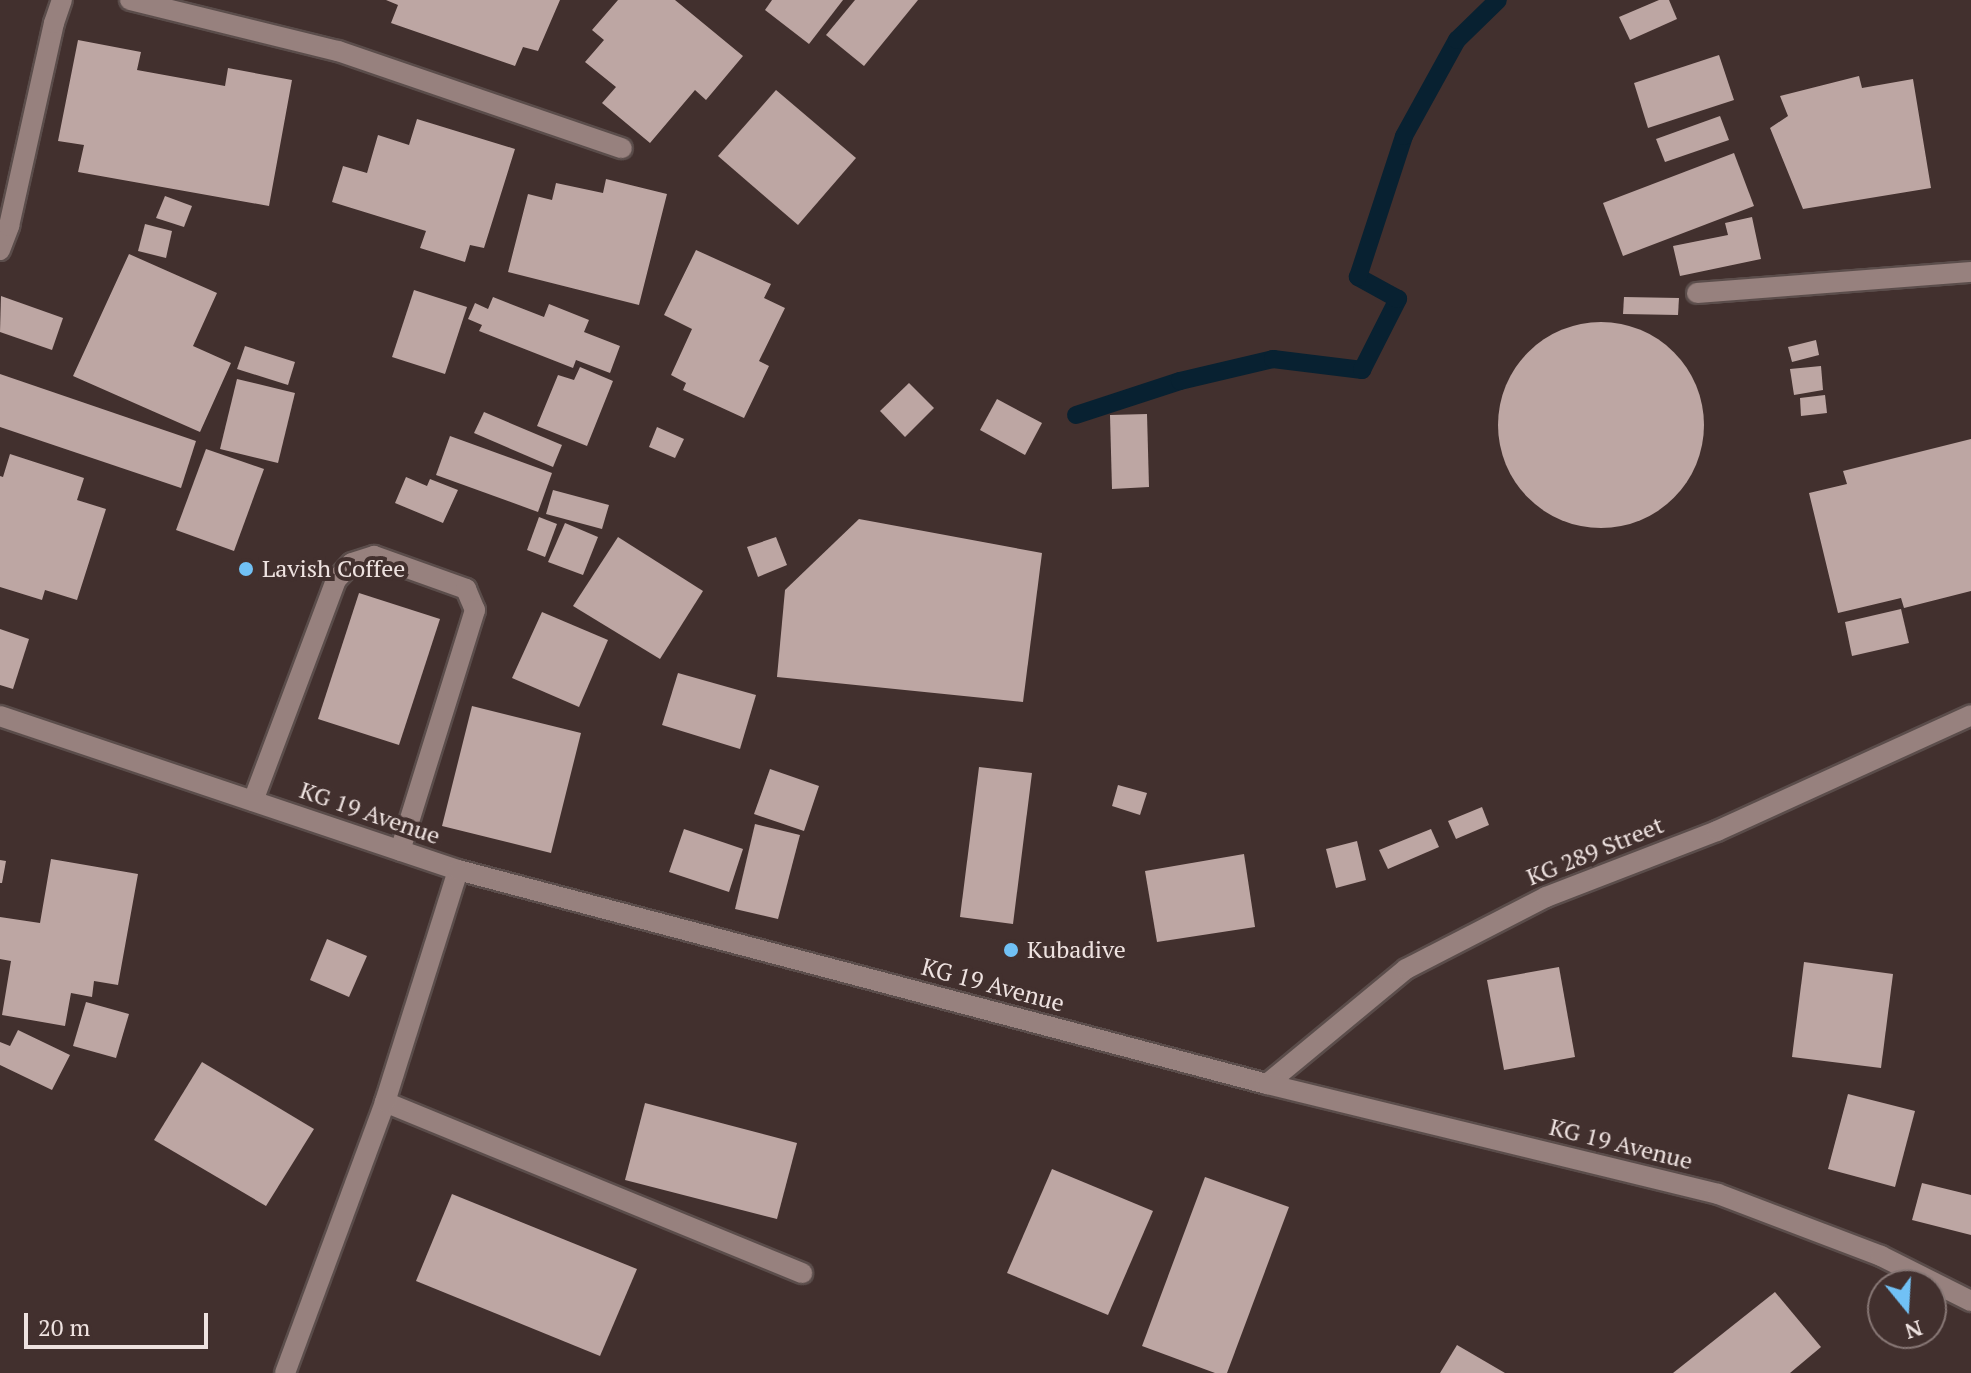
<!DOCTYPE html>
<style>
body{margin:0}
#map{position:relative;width:1971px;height:1373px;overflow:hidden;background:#42302e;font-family:"PT Serif",serif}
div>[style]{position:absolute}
.stream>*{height:18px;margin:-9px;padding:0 9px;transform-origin:9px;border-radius:9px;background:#082131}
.building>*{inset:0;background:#bda6a3}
.round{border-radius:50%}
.roads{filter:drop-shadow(2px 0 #5b4d4b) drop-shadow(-2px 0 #5b4d4b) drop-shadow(0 2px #5b4d4b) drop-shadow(0 -2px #5b4d4b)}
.service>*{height:20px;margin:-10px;padding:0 10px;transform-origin:10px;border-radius:10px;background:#97817e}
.minor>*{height:20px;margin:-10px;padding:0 10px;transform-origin:10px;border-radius:10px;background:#97817e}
.secondary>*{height:20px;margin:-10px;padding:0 10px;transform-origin:10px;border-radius:10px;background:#97817e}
.dots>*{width:22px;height:22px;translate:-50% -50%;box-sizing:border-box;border:4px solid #42302e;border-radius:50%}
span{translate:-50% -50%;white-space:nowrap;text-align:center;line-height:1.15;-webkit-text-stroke:8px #42302e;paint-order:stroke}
.poi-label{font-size:24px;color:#eee2e0}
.left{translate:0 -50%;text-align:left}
.street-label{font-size:24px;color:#eee2e0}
.north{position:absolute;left:1867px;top:1269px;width:80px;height:80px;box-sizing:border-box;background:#42302e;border:2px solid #877775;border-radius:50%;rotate:162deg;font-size:22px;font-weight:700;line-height:32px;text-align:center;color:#eee2e0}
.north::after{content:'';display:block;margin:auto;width:28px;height:36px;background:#71c1f5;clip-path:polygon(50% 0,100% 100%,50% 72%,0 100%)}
.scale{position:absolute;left:24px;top:1313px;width:184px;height:36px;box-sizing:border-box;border:4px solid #eee2e0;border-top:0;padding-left:10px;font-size:24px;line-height:28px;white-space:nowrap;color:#eee2e0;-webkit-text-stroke:6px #42302e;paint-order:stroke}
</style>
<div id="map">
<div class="stream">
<i style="left:1076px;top:415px;width:109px;rotate:-18.1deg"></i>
<i style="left:1180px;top:381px;width:96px;rotate:-13.3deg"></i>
<i style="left:1273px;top:359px;width:90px;rotate:7deg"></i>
<i style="left:1362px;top:370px;width:80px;rotate:-63.1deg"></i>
<i style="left:1398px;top:299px;width:46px;rotate:-151.2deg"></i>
<i style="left:1358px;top:277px;width:148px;rotate:-71.9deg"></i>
<i style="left:1404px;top:136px;width:110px;rotate:-61.1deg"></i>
<i style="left:1457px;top:40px;width:57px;rotate:-44.3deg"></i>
</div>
<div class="building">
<i style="clip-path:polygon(386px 0,560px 0,538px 51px,523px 47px,515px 66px,391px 23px,398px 5px)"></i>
<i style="clip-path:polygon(618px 0,675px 0,743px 56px,706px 100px,695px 90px,650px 143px,602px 103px,616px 87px,585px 62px,604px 40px,592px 30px)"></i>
<i style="clip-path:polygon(772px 0,843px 0,809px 44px,765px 10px)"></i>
<i style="clip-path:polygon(855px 0,918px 0,864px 66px,826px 35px)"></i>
<i style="clip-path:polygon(1659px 0,1669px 0,1677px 19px,1630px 40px,1619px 17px)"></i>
<i style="clip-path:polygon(78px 40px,141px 52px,137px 70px,225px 86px,228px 68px,292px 80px,269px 206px,78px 172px,84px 145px,58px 141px)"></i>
<i style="clip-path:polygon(1719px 55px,1734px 100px,1648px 128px,1634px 83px)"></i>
<i style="clip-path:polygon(1859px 76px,1862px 88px,1913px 79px,1931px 188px,1803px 209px,1770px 128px,1788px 116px,1780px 96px)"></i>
<i style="clip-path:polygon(776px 90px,856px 158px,798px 225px,718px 156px)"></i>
<i style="clip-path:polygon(1720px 116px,1729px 140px,1665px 162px,1656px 139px)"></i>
<i style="clip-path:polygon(417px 119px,515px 149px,484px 248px,470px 245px,465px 262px,420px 248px,426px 231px,332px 202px,343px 166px,367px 173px,378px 135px,409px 145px)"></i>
<i style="clip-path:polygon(1734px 153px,1754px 206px,1623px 256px,1603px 203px)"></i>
<i style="clip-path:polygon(606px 179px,667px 194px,639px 305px,508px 272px,528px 194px,552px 200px,556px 183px,603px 193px)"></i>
<i style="clip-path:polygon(165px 196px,192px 206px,184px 227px,156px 218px)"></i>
<i style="clip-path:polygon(1752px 217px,1761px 259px,1680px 276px,1673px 246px,1728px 235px,1725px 223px)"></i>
<i style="clip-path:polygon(145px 224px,172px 231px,166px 258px,138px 251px)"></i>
<i style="clip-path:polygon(696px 250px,771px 284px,764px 298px,785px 308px,759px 361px,769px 366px,744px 418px,683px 390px,686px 383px,671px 375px,692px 329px,664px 315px)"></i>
<i style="clip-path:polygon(129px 254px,217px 293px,193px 346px,231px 363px,200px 432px,73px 376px)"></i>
<i style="clip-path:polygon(414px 290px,467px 307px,445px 374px,392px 357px)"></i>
<i style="clip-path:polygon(1px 296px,63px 318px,52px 350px,0 332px)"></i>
<i style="clip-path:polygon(493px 297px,544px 317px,549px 304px,589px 320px,584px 332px,620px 346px,610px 373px,576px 360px,573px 368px,479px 331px,482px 325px,468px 319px,475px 303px,488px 309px)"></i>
<i style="clip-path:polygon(1624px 297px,1679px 298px,1678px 315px,1623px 314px)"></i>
<i class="round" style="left:1498px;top:322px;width:206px;height:206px"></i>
<i style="clip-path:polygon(1816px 340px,1819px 355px,1792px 362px,1788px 347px)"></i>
<i style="clip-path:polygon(245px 346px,295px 362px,288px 385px,237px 369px)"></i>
<i style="clip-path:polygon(1821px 366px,1823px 390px,1794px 395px,1790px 369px)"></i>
<i style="clip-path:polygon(580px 367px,613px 381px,587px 446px,537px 426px,558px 375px,574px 380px)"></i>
<i style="clip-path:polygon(0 374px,196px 441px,181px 488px,0 427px)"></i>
<i style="clip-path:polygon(237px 379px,295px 393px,278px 463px,220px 449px)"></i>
<i style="clip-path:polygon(909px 383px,934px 408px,905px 437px,880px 411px)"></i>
<i style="clip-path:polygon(1825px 395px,1827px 413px,1801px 416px,1800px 398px)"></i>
<i style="clip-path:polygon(997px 399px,1042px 423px,1025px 455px,980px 430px)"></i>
<i style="clip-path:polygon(484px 412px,562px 445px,553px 467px,474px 433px)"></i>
<i style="clip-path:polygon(1147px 414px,1149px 487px,1112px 489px,1110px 415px)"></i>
<i style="clip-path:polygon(657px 427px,684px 439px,675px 458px,649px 447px)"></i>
<i style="clip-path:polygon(450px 436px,552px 473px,538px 512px,436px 475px)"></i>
<i style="clip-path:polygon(1971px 439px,1971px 591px,1904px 608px,1901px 598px,1838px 613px,1809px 493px,1847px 484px,1843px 471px)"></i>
<i style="clip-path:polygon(206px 449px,264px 469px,234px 551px,176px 530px)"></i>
<i style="clip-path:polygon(10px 454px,84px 478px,77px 500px,106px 509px,77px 600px,45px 590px,42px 600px,0 587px,0 476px,3px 477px)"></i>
<i style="clip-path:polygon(406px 477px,427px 486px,430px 479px,458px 490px,443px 523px,395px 503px)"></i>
<i style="clip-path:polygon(553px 490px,609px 505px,602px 529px,546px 514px)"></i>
<i style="clip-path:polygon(539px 517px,557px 524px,545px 557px,527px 550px)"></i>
<i style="clip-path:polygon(859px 519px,1042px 553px,1023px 702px,777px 677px,785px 590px)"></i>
<i style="clip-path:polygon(565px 523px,598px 537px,583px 575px,548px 562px)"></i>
<i style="clip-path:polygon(618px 537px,703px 591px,660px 659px,573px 606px)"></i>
<i style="clip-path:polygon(776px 537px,787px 565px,758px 577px,747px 547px)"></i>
<i style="clip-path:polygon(359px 593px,440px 619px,399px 745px,318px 719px)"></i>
<i style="clip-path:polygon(1901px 609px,1909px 643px,1852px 656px,1845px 622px)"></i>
<i style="clip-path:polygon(542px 612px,608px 640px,579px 707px,512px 678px)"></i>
<i style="clip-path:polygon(0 629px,29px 639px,13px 689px,0 685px)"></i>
<i style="clip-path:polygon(678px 673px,756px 695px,740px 749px,662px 725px)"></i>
<i style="clip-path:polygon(472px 706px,581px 733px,551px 853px,442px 826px)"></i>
<i style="clip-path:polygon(979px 767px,1032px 773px,1013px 924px,960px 917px)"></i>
<i style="clip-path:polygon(770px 769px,819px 786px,804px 831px,754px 814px)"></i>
<i style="clip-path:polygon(1118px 785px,1147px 793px,1140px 815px,1112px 806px)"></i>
<i style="clip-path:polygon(1482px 807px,1489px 825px,1456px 839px,1448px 821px)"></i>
<i style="clip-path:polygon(755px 824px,800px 835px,778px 919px,735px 909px)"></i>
<i style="clip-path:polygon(684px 829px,743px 849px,729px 892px,669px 872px)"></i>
<i style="clip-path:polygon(1431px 829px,1439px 847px,1388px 869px,1379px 850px)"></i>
<i style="clip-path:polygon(1357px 841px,1366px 880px,1336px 888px,1326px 849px)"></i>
<i style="clip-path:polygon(1244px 854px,1255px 927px,1157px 942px,1145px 871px)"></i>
<i style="clip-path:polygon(51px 859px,138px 874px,118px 985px,94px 981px,92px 997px,71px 993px,65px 1026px,2px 1015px,11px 961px,0 959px,0 917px,40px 923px)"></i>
<i style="clip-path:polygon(0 860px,6px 861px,2px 883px,0 883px)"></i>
<i style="clip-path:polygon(327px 939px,367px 956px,349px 997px,310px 980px)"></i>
<i style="clip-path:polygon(1804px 962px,1893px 974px,1881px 1068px,1792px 1057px)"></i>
<i style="clip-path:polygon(1559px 967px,1575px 1057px,1504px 1070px,1487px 980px)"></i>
<i style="clip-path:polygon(86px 1002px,129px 1014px,116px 1058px,73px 1046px)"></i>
<i style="clip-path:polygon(18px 1030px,70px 1055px,52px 1090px,0 1065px,0 1042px,10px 1046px)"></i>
<i style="clip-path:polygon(202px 1062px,314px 1129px,266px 1206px,154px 1140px)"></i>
<i style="clip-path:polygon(1848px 1094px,1915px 1111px,1895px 1187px,1828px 1169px)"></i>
<i style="clip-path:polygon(645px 1103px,797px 1143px,777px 1219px,625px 1180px)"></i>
<i style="clip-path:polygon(1052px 1169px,1153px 1211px,1108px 1315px,1007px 1273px)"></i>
<i style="clip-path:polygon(1205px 1177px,1289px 1207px,1227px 1373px,1215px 1373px,1142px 1346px)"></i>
<i style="clip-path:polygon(1922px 1183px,1971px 1195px,1971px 1235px,1912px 1220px)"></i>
<i style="clip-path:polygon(452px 1194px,637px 1269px,600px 1356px,416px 1281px)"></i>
<i style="clip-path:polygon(1775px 1292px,1821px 1347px,1790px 1373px,1673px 1373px)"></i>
<i style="clip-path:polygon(1457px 1345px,1505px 1373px,1440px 1373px)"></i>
</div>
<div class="roads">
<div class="service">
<i style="left:253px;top:801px;width:236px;rotate:-69.4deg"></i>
<i style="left:336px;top:580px;width:23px;rotate:-47deg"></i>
<i style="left:352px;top:563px;width:23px;rotate:-18deg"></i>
<i style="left:374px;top:556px;width:98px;rotate:19.7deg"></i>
<i style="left:466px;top:589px;width:23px;rotate:67deg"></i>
<i style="left:475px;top:610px;width:252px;rotate:107.3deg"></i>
<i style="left:385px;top:1102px;width:451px;rotate:22.3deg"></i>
</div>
<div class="minor">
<i style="left:130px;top:0;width:214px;rotate:13.8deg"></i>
<i style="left:338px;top:51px;width:300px;rotate:18.9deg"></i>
<i style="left:0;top:250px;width:26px;rotate:-69deg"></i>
<i style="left:9px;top:226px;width:208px;rotate:-77.5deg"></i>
<i style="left:54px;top:23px;width:24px;rotate:-71deg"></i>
<i style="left:1697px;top:293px;width:275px;rotate:-4.4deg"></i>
<i style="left:1267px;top:1084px;width:180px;rotate:-39.6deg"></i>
<i style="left:1406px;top:969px;width:157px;rotate:-27.2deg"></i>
<i style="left:1546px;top:897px;width:183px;rotate:-21.1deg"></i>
<i style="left:1717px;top:831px;width:279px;rotate:-24.5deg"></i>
<i style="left:285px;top:1373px;width:289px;rotate:-69.7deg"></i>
<i style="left:385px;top:1102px;width:243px;rotate:-72.5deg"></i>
</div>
<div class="secondary">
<i style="left:0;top:716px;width:483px;rotate:18.6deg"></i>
<i style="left:458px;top:870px;width:837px;rotate:14.82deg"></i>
<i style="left:1267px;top:1084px;width:464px;rotate:13.7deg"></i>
<i style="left:1718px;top:1194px;width:174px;rotate:20.8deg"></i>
<i style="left:1881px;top:1256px;width:101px;rotate:26.6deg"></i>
</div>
</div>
<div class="dots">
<i style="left:246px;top:569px;background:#71c1f5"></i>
<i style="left:1011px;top:950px;background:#71c1f5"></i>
</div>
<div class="poi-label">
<span class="left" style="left:262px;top:569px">Lavish Coffee</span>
<span class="left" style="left:1027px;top:950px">Kubadive</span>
</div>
<div class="street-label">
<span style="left:370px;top:813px;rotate:19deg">KG 19 Avenue</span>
<span style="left:1595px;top:851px;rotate:-22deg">KG 289 Street</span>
<span style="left:993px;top:985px;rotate:15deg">KG 19 Avenue</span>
<span style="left:1621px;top:1144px;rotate:14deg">KG 19 Avenue</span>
</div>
<div class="north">N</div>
<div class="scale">20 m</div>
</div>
